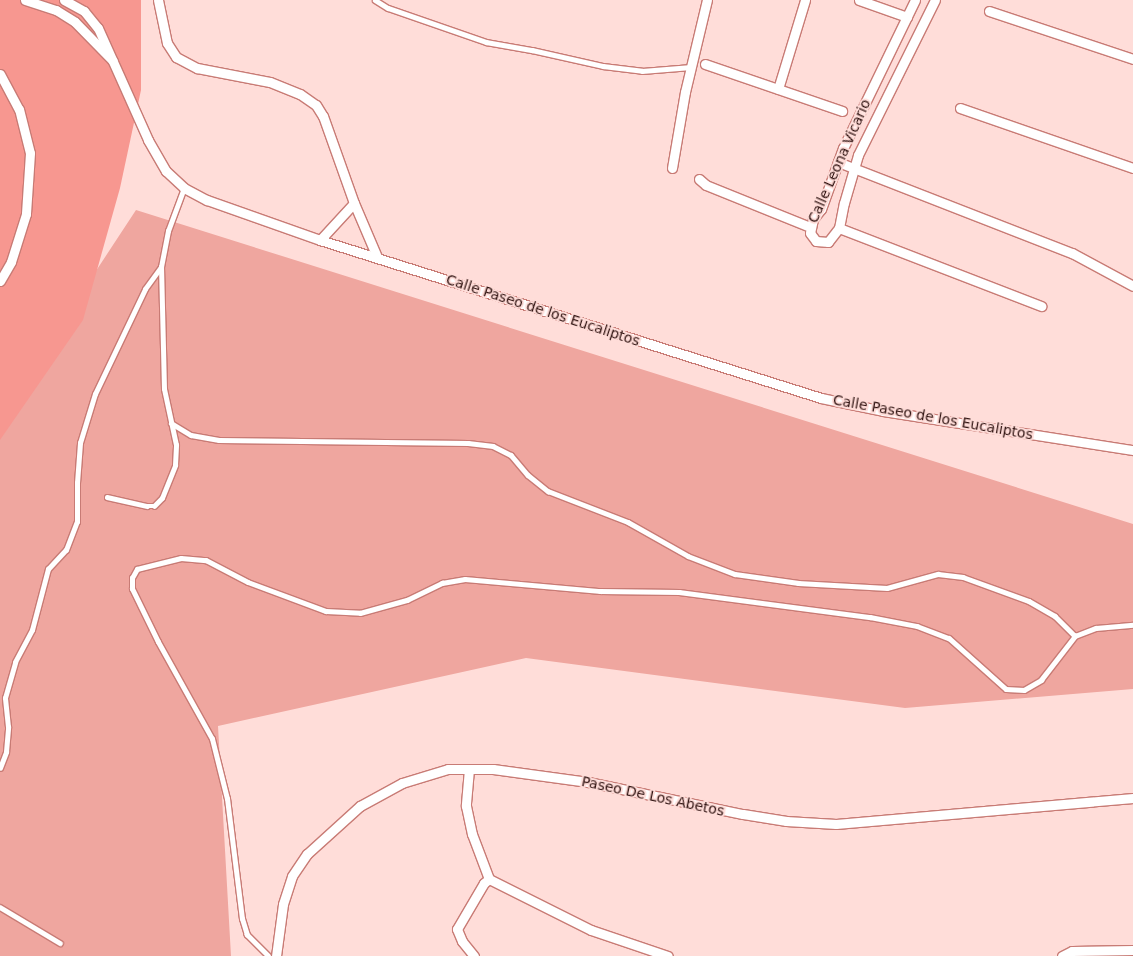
<!DOCTYPE html>
<style>
body{margin:0}
#map{position:relative;width:1133px;height:956px;overflow:hidden;background:#ffddd9;font-family:"DejaVu Sans",sans-serif}
div>[style]{position:absolute}
.green>*{inset:0;background:#efa69f}
.forest>*{inset:0;background:#f79790}
.roads{filter:drop-shadow(1px 0 #c87b75) drop-shadow(-1px 0 #c87b75) drop-shadow(0 1px #c87b75) drop-shadow(0 -1px #c87b75)}
.service>*{height:4.5px;margin:-2.25px;padding:0 2.25px;transform-origin:2.25px;border-radius:2.25px;background:#fff}
.minor>*{height:9px;margin:-4.5px;padding:0 4.5px;transform-origin:4.5px;border-radius:4.5px;background:#fff}
span{translate:-50% -50%;white-space:nowrap;text-align:center;line-height:1.15;-webkit-text-stroke:4px #ffddd9;paint-order:stroke}
.street-label{font-size:14px;color:#2e110f}
</style>
<div id="map">
<div class="green">
<i style="clip-path:polygon(136px 210px,1133px 524px,1133px 689px,905px 708px,526px 658px,218px 726px,231px 956px,0 956px,0 417px)"></i>
</div>
<div class="forest">
<i style="clip-path:polygon(0 0,141px 0,141px 90px,120px 188px,83px 320px,0 440px)"></i>
</div>
<div class="roads">
<div class="service">
<i style="left:375px;top:0;width:15px;rotate:32deg"></i>
<i style="left:388px;top:8px;width:104px;rotate:19.1deg"></i>
<i style="left:486px;top:42px;width:47px;rotate:9.9deg"></i>
<i style="left:532px;top:50px;width:73px;rotate:12.7deg"></i>
<i style="left:603px;top:66px;width:39px;rotate:7deg"></i>
<i style="left:642px;top:71px;width:49px;rotate:-4.7deg"></i>
<i style="left:171px;top:423px;width:23px;rotate:31deg"></i>
<i style="left:191px;top:435px;width:28px;rotate:10deg"></i>
<i style="left:219px;top:440px;width:249px;rotate:0.7deg"></i>
<i style="left:468px;top:443px;width:25px;rotate:7deg"></i>
<i style="left:493px;top:446px;width:20px;rotate:27deg"></i>
<i style="left:511px;top:455px;width:26px;rotate:50deg"></i>
<i style="left:528px;top:475px;width:26px;rotate:39deg"></i>
<i style="left:548px;top:491px;width:86px;rotate:21.2deg"></i>
<i style="left:628px;top:522px;width:69px;rotate:29.5deg"></i>
<i style="left:688px;top:556px;width:50px;rotate:21deg"></i>
<i style="left:735px;top:574px;width:64px;rotate:8.1deg"></i>
<i style="left:798px;top:583px;width:89px;rotate:3.2deg"></i>
<i style="left:887px;top:588px;width:53px;rotate:-15.4deg"></i>
<i style="left:938px;top:574px;width:25px;rotate:7deg"></i>
<i style="left:963px;top:577px;width:70px;rotate:20deg"></i>
<i style="left:1029px;top:601px;width:30px;rotate:30deg"></i>
<i style="left:1055px;top:616px;width:28px;rotate:45deg"></i>
<i style="left:107px;top:497px;width:41px;rotate:12.7deg"></i>
<i style="left:147px;top:506px;width:7px"></i>
<i style="left:154px;top:506px;width:11px;rotate:-45deg"></i>
<i style="left:162px;top:498px;width:35px;rotate:-68deg"></i>
<i style="left:175px;top:465px;width:20px;rotate:-87deg"></i>
<i style="left:176px;top:445px;width:57px;rotate:-102.1deg"></i>
<i style="left:164px;top:389px;width:122px;rotate:-91.4deg"></i>
<i style="left:161px;top:267px;width:37px;rotate:-79deg"></i>
<i style="left:168px;top:231px;width:46px;rotate:-69.6deg"></i>
<i style="left:0;top:768px;width:17px;rotate:-69deg"></i>
<i style="left:6px;top:752px;width:25px;rotate:-85deg"></i>
<i style="left:8px;top:727px;width:29px;rotate:-96deg"></i>
<i style="left:5px;top:698px;width:37px;rotate:-74deg"></i>
<i style="left:15px;top:662px;width:36px;rotate:-62deg"></i>
<i style="left:32px;top:630px;width:63px;rotate:-75.3deg"></i>
<i style="left:48px;top:569px;width:26px;rotate:-47deg"></i>
<i style="left:66px;top:550px;width:30px;rotate:-69deg"></i>
<i style="left:77px;top:522px;width:39px;rotate:-90deg"></i>
<i style="left:77px;top:483px;width:40px;rotate:-85.7deg"></i>
<i style="left:80px;top:443px;width:51px;rotate:-73deg"></i>
<i style="left:95px;top:394px;width:116px;rotate:-64.5deg"></i>
<i style="left:145px;top:289px;width:27px;rotate:-54deg"></i>
<i style="left:0;top:907px;width:70px;rotate:31deg"></i>
<i style="left:268px;top:956px;width:30px;rotate:-135deg"></i>
<i style="left:247px;top:935px;width:17px;rotate:-107deg"></i>
<i style="left:242px;top:919px;width:121px;rotate:-97.1deg"></i>
<i style="left:227px;top:799px;width:62px;rotate:-104deg"></i>
<i style="left:212px;top:739px;width:111px;rotate:-119.1deg"></i>
<i style="left:158px;top:642px;width:59px;rotate:-116.1deg"></i>
<i style="left:132px;top:589px;width:11px;rotate:-90deg"></i>
<i style="left:132px;top:578px;width:10px;rotate:-61deg"></i>
<i style="left:137px;top:569px;width:45px;rotate:-14deg"></i>
<i style="left:181px;top:558px;width:25px;rotate:5deg"></i>
<i style="left:206px;top:560px;width:47px;rotate:27.6deg"></i>
<i style="left:248px;top:582px;width:83px;rotate:20.4deg"></i>
<i style="left:326px;top:611px;width:34px;rotate:3deg"></i>
<i style="left:360px;top:613px;width:49px;rotate:-15.5deg"></i>
<i style="left:407px;top:600px;width:39px;rotate:-26deg"></i>
<i style="left:442px;top:583px;width:23px;rotate:-10deg"></i>
<i style="left:465px;top:579px;width:136px;rotate:5.1deg"></i>
<i style="left:600px;top:591px;width:79px;rotate:0.7deg"></i>
<i style="left:679px;top:592px;width:193px;rotate:7.5deg"></i>
<i style="left:870px;top:617px;width:48px;rotate:10.8deg"></i>
<i style="left:917px;top:626px;width:34px;rotate:21deg"></i>
<i style="left:949px;top:638px;width:76px;rotate:41.8deg"></i>
<i style="left:1006px;top:689px;width:18px;rotate:3deg"></i>
<i style="left:1024px;top:690px;width:20px;rotate:-30deg"></i>
<i style="left:1041px;top:680px;width:56px;rotate:-52.3deg"></i>
<i style="left:1075px;top:636px;width:22px;rotate:-21deg"></i>
<i style="left:1096px;top:628px;width:37px;rotate:-5deg"></i>
</div>
<div class="minor">
<i style="left:25px;top:0;width:33px;rotate:18deg"></i>
<i style="left:56px;top:10px;width:22px;rotate:32deg"></i>
<i style="left:75px;top:22px;width:54px;rotate:45.7deg"></i>
<i style="left:64px;top:0;width:23px;rotate:29deg"></i>
<i style="left:84px;top:11px;width:22px;rotate:51deg"></i>
<i style="left:98px;top:28px;width:123px;rotate:65.9deg"></i>
<i style="left:148px;top:140px;width:36px;rotate:60deg"></i>
<i style="left:166px;top:171px;width:25px;rotate:43deg"></i>
<i style="left:184px;top:188px;width:26px;rotate:28deg"></i>
<i style="left:207px;top:200px;width:120px;rotate:19.5deg"></i>
<i style="left:320px;top:240px;width:525px;rotate:17.5deg"></i>
<i style="left:821px;top:398px;width:63px;rotate:11.8deg"></i>
<i style="left:883px;top:411px;width:253px;rotate:8.9deg"></i>
<i style="left:158px;top:0;width:44px;rotate:78.2deg"></i>
<i style="left:167px;top:43px;width:17px;rotate:57deg"></i>
<i style="left:176px;top:57px;width:24px;rotate:28deg"></i>
<i style="left:197px;top:68px;width:74px;rotate:10.9deg"></i>
<i style="left:270px;top:82px;width:32px;rotate:22deg"></i>
<i style="left:300px;top:94px;width:19px;rotate:35deg"></i>
<i style="left:316px;top:105px;width:13px;rotate:58deg"></i>
<i style="left:323px;top:116px;width:92px;rotate:70.4deg"></i>
<i style="left:354px;top:203px;width:59px;rotate:66.9deg"></i>
<i style="left:859px;top:0;width:51px;rotate:19.5deg"></i>
<i style="left:915px;top:0;width:165px;rotate:115.9deg"></i>
<i style="left:843px;top:148px;width:65px;rotate:109.8deg"></i>
<i style="left:821px;top:209px;width:13px;rotate:129deg"></i>
<i style="left:813px;top:219px;width:14px;rotate:102deg"></i>
<i style="left:810px;top:233px;width:10px;rotate:53deg"></i>
<i style="left:816px;top:241px;width:12px;rotate:5deg"></i>
<i style="left:828px;top:242px;width:18px;rotate:-52deg"></i>
<i style="left:839px;top:228px;width:25px;rotate:-79deg"></i>
<i style="left:844px;top:203px;width:50px;rotate:-73.7deg"></i>
<i style="left:858px;top:155px;width:173px;rotate:-63.6deg"></i>
<i style="left:989px;top:11px;width:152px;rotate:18.4deg"></i>
<i style="left:705px;top:64px;width:145px;rotate:18.9deg"></i>
<i style="left:0;top:74px;width:40px;rotate:62deg"></i>
<i style="left:19px;top:109px;width:45px;rotate:76deg"></i>
<i style="left:30px;top:153px;width:61px;rotate:93.8deg"></i>
<i style="left:26px;top:214px;width:50px;rotate:107.4deg"></i>
<i style="left:11px;top:262px;width:22px;rotate:120deg"></i>
<i style="left:778px;top:89px;width:93px;rotate:-73.1deg"></i>
<i style="left:960px;top:108px;width:183px;rotate:19.1deg"></i>
<i style="left:838px;top:162px;width:251px;rotate:21.3deg"></i>
<i style="left:1072px;top:253px;width:69px;rotate:28.4deg"></i>
<i style="left:672px;top:168px;width:77px;rotate:-80.3deg"></i>
<i style="left:685px;top:92px;width:95px;rotate:-76.6deg"></i>
<i style="left:699px;top:179px;width:9px;rotate:41deg"></i>
<i style="left:706px;top:185px;width:112px;rotate:22deg"></i>
<i style="left:839px;top:228px;width:217px;rotate:21.1deg"></i>
<i style="left:320px;top:240px;width:50px;rotate:-47.4deg"></i>
<i style="left:469px;top:769px;width:37px;rotate:95deg"></i>
<i style="left:466px;top:806px;width:29px;rotate:78deg"></i>
<i style="left:472px;top:834px;width:48px;rotate:69.3deg"></i>
<i style="left:489px;top:879px;width:114px;rotate:26.6deg"></i>
<i style="left:591px;top:930px;width:81px;rotate:18.7deg"></i>
<i style="left:276px;top:956px;width:52px;rotate:-82.3deg"></i>
<i style="left:283px;top:904px;width:29px;rotate:-72deg"></i>
<i style="left:292px;top:876px;width:27px;rotate:-56deg"></i>
<i style="left:307px;top:854px;width:72px;rotate:-42.2deg"></i>
<i style="left:360px;top:806px;width:48px;rotate:-28.7deg"></i>
<i style="left:402px;top:783px;width:48px;rotate:-16.9deg"></i>
<i style="left:448px;top:769px;width:45px"></i>
<i style="left:493px;top:769px;width:96px;rotate:7.8deg"></i>
<i style="left:588px;top:782px;width:158px;rotate:11.7deg"></i>
<i style="left:743px;top:814px;width:44px;rotate:9.2deg"></i>
<i style="left:786px;top:821px;width:50px;rotate:3.4deg"></i>
<i style="left:836px;top:824px;width:298px;rotate:-5deg"></i>
<i style="left:474px;top:956px;width:19px;rotate:-129deg"></i>
<i style="left:462px;top:941px;width:13px;rotate:-113deg"></i>
<i style="left:457px;top:929px;width:53px;rotate:-59.6deg"></i>
<i style="left:484px;top:883px;width:6px;rotate:-39deg"></i>
<i style="left:1062px;top:956px;width:11px;rotate:-27deg"></i>
<i style="left:1072px;top:951px;width:61px;rotate:-0.9deg"></i>
</div>
</div>
<div class="street-label">
<span style="left:839px;top:161px;rotate:-66deg">Calle Leona Vicario</span>
<span style="left:543px;top:310px;rotate:18deg">Calle Paseo de los Eucaliptos</span>
<span style="left:933px;top:417px;rotate:10deg">Calle Paseo de los Eucaliptos</span>
<span style="left:653px;top:796px;rotate:12deg">Paseo De Los Abetos</span>
</div>
</div>
